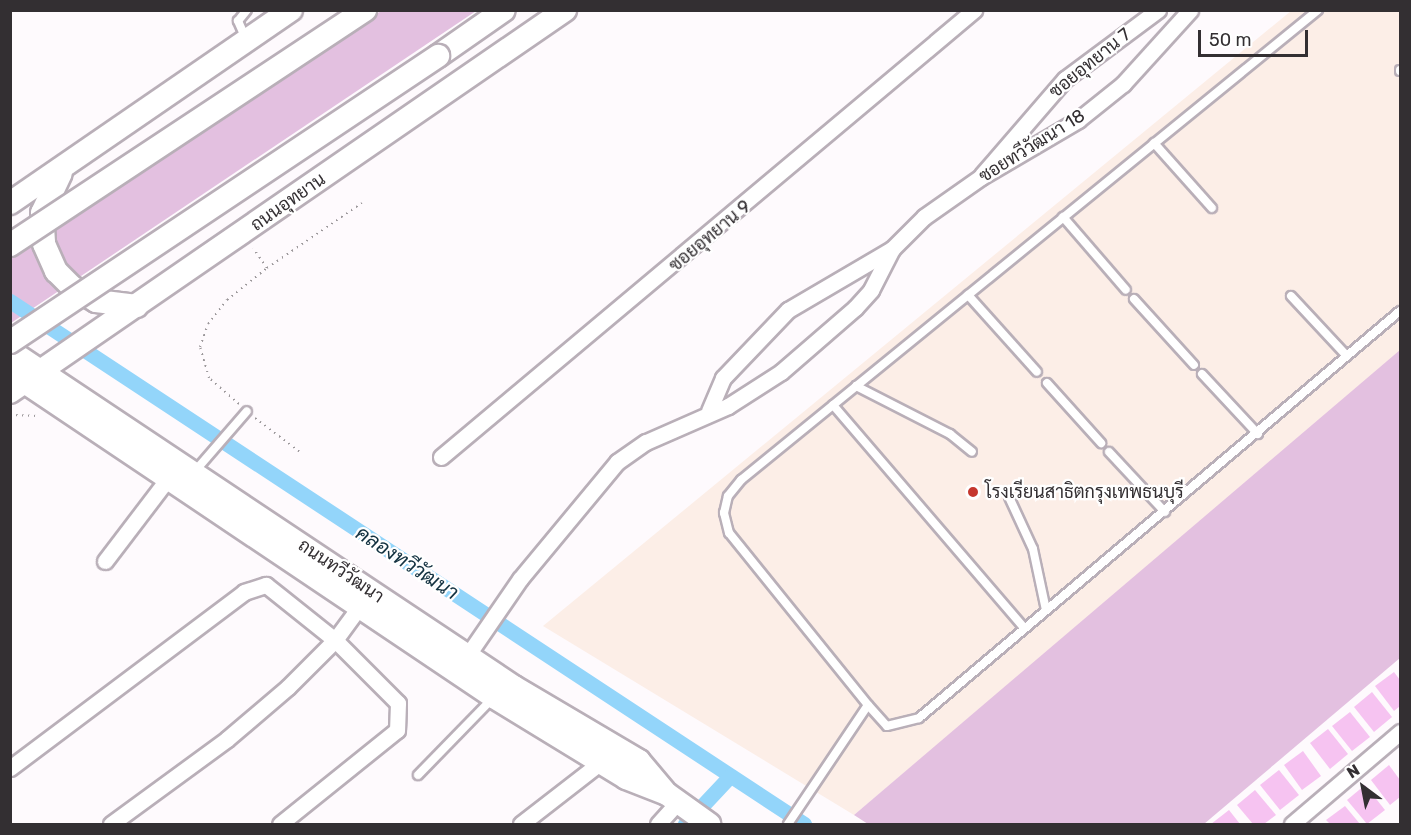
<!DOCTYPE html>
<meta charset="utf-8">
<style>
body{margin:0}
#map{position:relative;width:1411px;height:835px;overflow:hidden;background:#fefafd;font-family:Rubik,Sarabun,sans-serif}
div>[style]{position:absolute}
.education>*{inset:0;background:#fceee7}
.green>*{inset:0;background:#e3c0e0}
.canal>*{height:15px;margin:-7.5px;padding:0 7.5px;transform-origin:7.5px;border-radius:7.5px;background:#93d5fa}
.building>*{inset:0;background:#f6c3f1}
.path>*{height:2px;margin-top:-1px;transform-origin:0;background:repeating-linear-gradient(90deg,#9c989b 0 1.5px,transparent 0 6px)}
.roads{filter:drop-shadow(2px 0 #b9afb8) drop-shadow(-2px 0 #b9afb8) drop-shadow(0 2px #b9afb8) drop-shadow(0 -2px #b9afb8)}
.lane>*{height:8px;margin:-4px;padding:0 4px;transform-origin:4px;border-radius:4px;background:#fff}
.street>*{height:15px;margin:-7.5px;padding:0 7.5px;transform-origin:7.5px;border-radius:7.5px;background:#fff}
.secondary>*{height:22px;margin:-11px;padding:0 11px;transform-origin:11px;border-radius:11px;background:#fff}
.bridges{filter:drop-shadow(2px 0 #b9afb8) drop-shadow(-2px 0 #b9afb8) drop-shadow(0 2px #b9afb8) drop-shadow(0 -2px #b9afb8)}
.secondary-bridge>*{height:22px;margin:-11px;padding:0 11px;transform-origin:11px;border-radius:11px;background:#fff}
.dots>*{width:16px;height:16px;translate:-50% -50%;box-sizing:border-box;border:3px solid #fff;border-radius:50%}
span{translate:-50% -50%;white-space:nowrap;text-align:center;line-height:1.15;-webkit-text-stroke:4.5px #fff;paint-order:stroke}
.street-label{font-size:18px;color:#332f32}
.poi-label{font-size:18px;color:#332f32}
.left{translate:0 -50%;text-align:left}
.water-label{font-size:20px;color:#133241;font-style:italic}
.frame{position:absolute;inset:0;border:12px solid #332f32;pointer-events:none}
.north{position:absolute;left:1333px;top:757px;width:60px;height:60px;-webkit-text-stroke:4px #fff;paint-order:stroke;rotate:328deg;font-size:16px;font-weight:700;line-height:24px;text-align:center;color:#332f32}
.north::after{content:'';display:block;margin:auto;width:21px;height:27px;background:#332f32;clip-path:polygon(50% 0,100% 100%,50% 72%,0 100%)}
.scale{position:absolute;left:1198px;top:30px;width:110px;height:27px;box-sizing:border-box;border:3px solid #332f32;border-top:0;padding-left:8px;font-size:18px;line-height:21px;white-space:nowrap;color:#332f32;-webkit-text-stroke:4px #fff;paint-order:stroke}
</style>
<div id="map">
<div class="education">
<i style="clip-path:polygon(1291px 11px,1400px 11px,1400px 357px,854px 815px,543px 626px)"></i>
</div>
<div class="green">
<i style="clip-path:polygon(381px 11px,476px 11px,11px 323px,11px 258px)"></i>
<i style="clip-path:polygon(1400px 350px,1400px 658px,1204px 824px,868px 824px,854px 815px)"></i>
</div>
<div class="canal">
<i style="left:10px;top:301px;width:951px;rotate:33.37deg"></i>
<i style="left:685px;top:824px;width:66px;rotate:-46.8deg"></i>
</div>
<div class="building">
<i style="clip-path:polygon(1394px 672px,1400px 680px,1400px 706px,1394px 711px,1375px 686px)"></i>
<i style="clip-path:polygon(1372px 692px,1392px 717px,1374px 732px,1354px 707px)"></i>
<i style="clip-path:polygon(1350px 712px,1370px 737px,1352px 751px,1332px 726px)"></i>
<i style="clip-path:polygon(1328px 729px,1348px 754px,1330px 769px,1310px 743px)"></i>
<i style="clip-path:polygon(1303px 751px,1321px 776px,1302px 790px,1284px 765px)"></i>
<i style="clip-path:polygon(1389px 765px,1400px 780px,1400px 797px,1390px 805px,1371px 780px)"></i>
<i style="clip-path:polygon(1279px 770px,1299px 795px,1280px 810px,1260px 785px)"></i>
<i style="clip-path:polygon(1365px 785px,1385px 810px,1367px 824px,1347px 800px)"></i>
<i style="clip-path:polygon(1255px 790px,1276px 815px,1264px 824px,1253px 824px,1237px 805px)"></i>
<i style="clip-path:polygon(1345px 806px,1360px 824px,1330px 824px,1326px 820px)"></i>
<i style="clip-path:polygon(1229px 810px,1240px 824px,1211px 824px)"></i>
</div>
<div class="path">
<i style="left:267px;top:268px;width:115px;rotate:-34.4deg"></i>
<i style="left:239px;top:404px;width:40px;rotate:-139deg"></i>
<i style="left:209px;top:378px;width:32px;rotate:-106deg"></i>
<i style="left:200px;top:347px;width:24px;rotate:-71deg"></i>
<i style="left:208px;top:324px;width:31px;rotate:-52deg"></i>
<i style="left:227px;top:300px;width:51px;rotate:-38.7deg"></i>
<i style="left:267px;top:268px;width:24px;rotate:-125deg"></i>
<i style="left:10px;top:415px;width:28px;rotate:2deg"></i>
<i style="left:255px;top:418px;width:56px;rotate:37.1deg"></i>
</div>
<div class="roads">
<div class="lane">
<i style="left:246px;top:39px;width:20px;rotate:-114deg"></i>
<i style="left:238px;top:21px;width:14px;rotate:-51deg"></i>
<i style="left:1400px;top:70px;width:1px;rotate:90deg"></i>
<i style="left:1154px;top:143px;width:87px;rotate:48.3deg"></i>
<i style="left:1063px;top:217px;width:96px;rotate:49.2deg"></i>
<i style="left:968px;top:295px;width:103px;rotate:48.1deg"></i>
<i style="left:1291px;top:296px;width:82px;rotate:47deg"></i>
<i style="left:1134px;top:299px;width:89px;rotate:47.7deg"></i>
<i style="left:1202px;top:374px;width:82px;rotate:47deg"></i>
<i style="left:1047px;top:383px;width:81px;rotate:48deg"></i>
<i style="left:856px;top:386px;width:106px;rotate:27.1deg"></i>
<i style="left:950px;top:434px;width:28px;rotate:39deg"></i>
<i style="left:833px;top:405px;width:294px;rotate:49.4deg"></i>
<i style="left:1109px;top:452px;width:82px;rotate:47deg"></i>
<i style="left:195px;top:471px;width:79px;rotate:-49.1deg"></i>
<i style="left:1009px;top:497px;width:57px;rotate:65.2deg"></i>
<i style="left:1033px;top:549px;width:62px;rotate:78deg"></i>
<i style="left:868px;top:705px;width:28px;rotate:48deg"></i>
<i style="left:887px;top:726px;width:33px;rotate:-14deg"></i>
<i style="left:919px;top:718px;width:630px;rotate:-40.24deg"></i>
<i style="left:418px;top:775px;width:107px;rotate:-45.8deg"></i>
<i style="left:788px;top:824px;width:143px;rotate:-56.1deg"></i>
<i style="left:868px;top:705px;width:221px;rotate:-128.9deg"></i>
<i style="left:729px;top:533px;width:21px;rotate:-104deg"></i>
<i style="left:724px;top:513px;width:17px;rotate:-77deg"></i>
<i style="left:728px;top:496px;width:21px;rotate:-51deg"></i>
<i style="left:741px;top:480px;width:744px;rotate:-39.16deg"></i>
</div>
<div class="street">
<i style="left:982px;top:175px;width:127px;rotate:-49.2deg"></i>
<i style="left:1065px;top:79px;width:116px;rotate:-36.6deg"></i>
<i style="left:709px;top:411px;width:36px;rotate:-67deg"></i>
<i style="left:723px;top:378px;width:94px;rotate:-46.3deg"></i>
<i style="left:788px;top:310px;width:121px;rotate:-30.4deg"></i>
<i style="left:441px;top:457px;width:696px;rotate:-39.98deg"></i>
<i style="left:105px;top:561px;width:106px;rotate:-52.7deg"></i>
<i style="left:467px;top:656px;width:93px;rotate:-55.5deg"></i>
<i style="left:520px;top:579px;width:152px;rotate:-50.3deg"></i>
<i style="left:617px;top:462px;width:35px;rotate:-35deg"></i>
<i style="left:646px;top:442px;width:90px;rotate:-23.7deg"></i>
<i style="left:728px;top:406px;width:63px;rotate:-32.7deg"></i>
<i style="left:781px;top:372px;width:98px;rotate:-40.9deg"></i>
<i style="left:855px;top:308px;width:24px;rotate:-48deg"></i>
<i style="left:871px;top:290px;width:46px;rotate:-62.9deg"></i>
<i style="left:892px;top:249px;width:45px;rotate:-45deg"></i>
<i style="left:924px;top:217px;width:70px;rotate:-35.1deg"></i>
<i style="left:981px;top:177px;width:113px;rotate:-30.4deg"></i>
<i style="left:1078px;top:120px;width:58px;rotate:-38.7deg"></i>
<i style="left:1123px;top:84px;width:100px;rotate:-47.8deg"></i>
<i style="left:10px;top:768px;width:293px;rotate:-36.9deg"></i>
<i style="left:244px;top:592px;width:23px;rotate:-18deg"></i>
<i style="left:266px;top:585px;width:88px;rotate:38.6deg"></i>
<i style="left:335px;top:640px;width:89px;rotate:45deg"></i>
<i style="left:398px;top:703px;width:27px;rotate:92deg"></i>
<i style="left:397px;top:730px;width:150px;rotate:141.2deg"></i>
<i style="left:111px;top:824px;width:144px;rotate:-36.2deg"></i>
<i style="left:227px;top:739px;width:80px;rotate:-40.4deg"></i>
<i style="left:288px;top:687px;width:66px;rotate:-45deg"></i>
<i style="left:335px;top:640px;width:42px;rotate:-53.7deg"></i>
<i style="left:521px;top:824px;width:101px;rotate:-37.8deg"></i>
<i style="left:658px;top:824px;width:30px;rotate:-48deg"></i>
<i style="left:1292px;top:824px;width:142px;rotate:-40.4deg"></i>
</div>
<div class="secondary">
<i style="left:438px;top:56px;width:80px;rotate:-34.9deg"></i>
<i style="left:61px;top:173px;width:44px;rotate:115.4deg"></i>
<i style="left:42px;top:213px;width:31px;rotate:86deg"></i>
<i style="left:44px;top:244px;width:30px;rotate:66deg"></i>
<i style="left:56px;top:271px;width:23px;rotate:45deg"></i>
<i style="left:72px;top:287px;width:28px;rotate:30deg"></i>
<i style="left:96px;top:301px;width:41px;rotate:7deg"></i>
<i style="left:10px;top:203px;width:341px;rotate:-34.5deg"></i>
<i style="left:10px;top:351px;width:606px;rotate:33.69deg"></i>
<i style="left:514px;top:687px;width:145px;rotate:30.6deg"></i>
<i style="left:639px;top:761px;width:39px;rotate:50deg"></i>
<i style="left:10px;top:372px;width:583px;rotate:33.88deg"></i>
<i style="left:494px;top:697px;width:155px;rotate:31.5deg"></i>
<i style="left:626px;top:778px;width:44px;rotate:21.3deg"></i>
<i style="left:667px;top:794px;width:52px;rotate:35.5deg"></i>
<i style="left:10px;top:392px;width:674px;rotate:-34.54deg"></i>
</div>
</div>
<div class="bridges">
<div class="secondary-bridge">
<i style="left:10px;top:245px;width:426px;rotate:-33.5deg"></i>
<i style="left:10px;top:342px;width:515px;rotate:-33.75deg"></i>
</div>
</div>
<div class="dots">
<i style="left:973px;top:492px;background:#c5372e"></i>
</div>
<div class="street-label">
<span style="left:1090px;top:63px;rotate:-39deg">ซอยอุทยาน 7</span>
<span style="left:1032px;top:146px;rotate:-32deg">ซอยทวีวัฒนา 18</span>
<span style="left:288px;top:202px;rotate:-35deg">ถนนอุทยาน</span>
<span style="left:710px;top:236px;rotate:-40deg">ซอยอุทยาน 9</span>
<span style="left:341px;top:571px;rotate:34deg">ถนนทวีวัฒนา</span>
</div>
<div class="poi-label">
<span class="left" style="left:985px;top:492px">โรงเรียนสาธิตกรุงเทพธนบุรี</span>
</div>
<div class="water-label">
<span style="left:407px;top:563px;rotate:33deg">คลองทวีวัฒนา</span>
</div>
<div class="frame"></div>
<div class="north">N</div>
<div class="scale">50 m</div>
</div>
